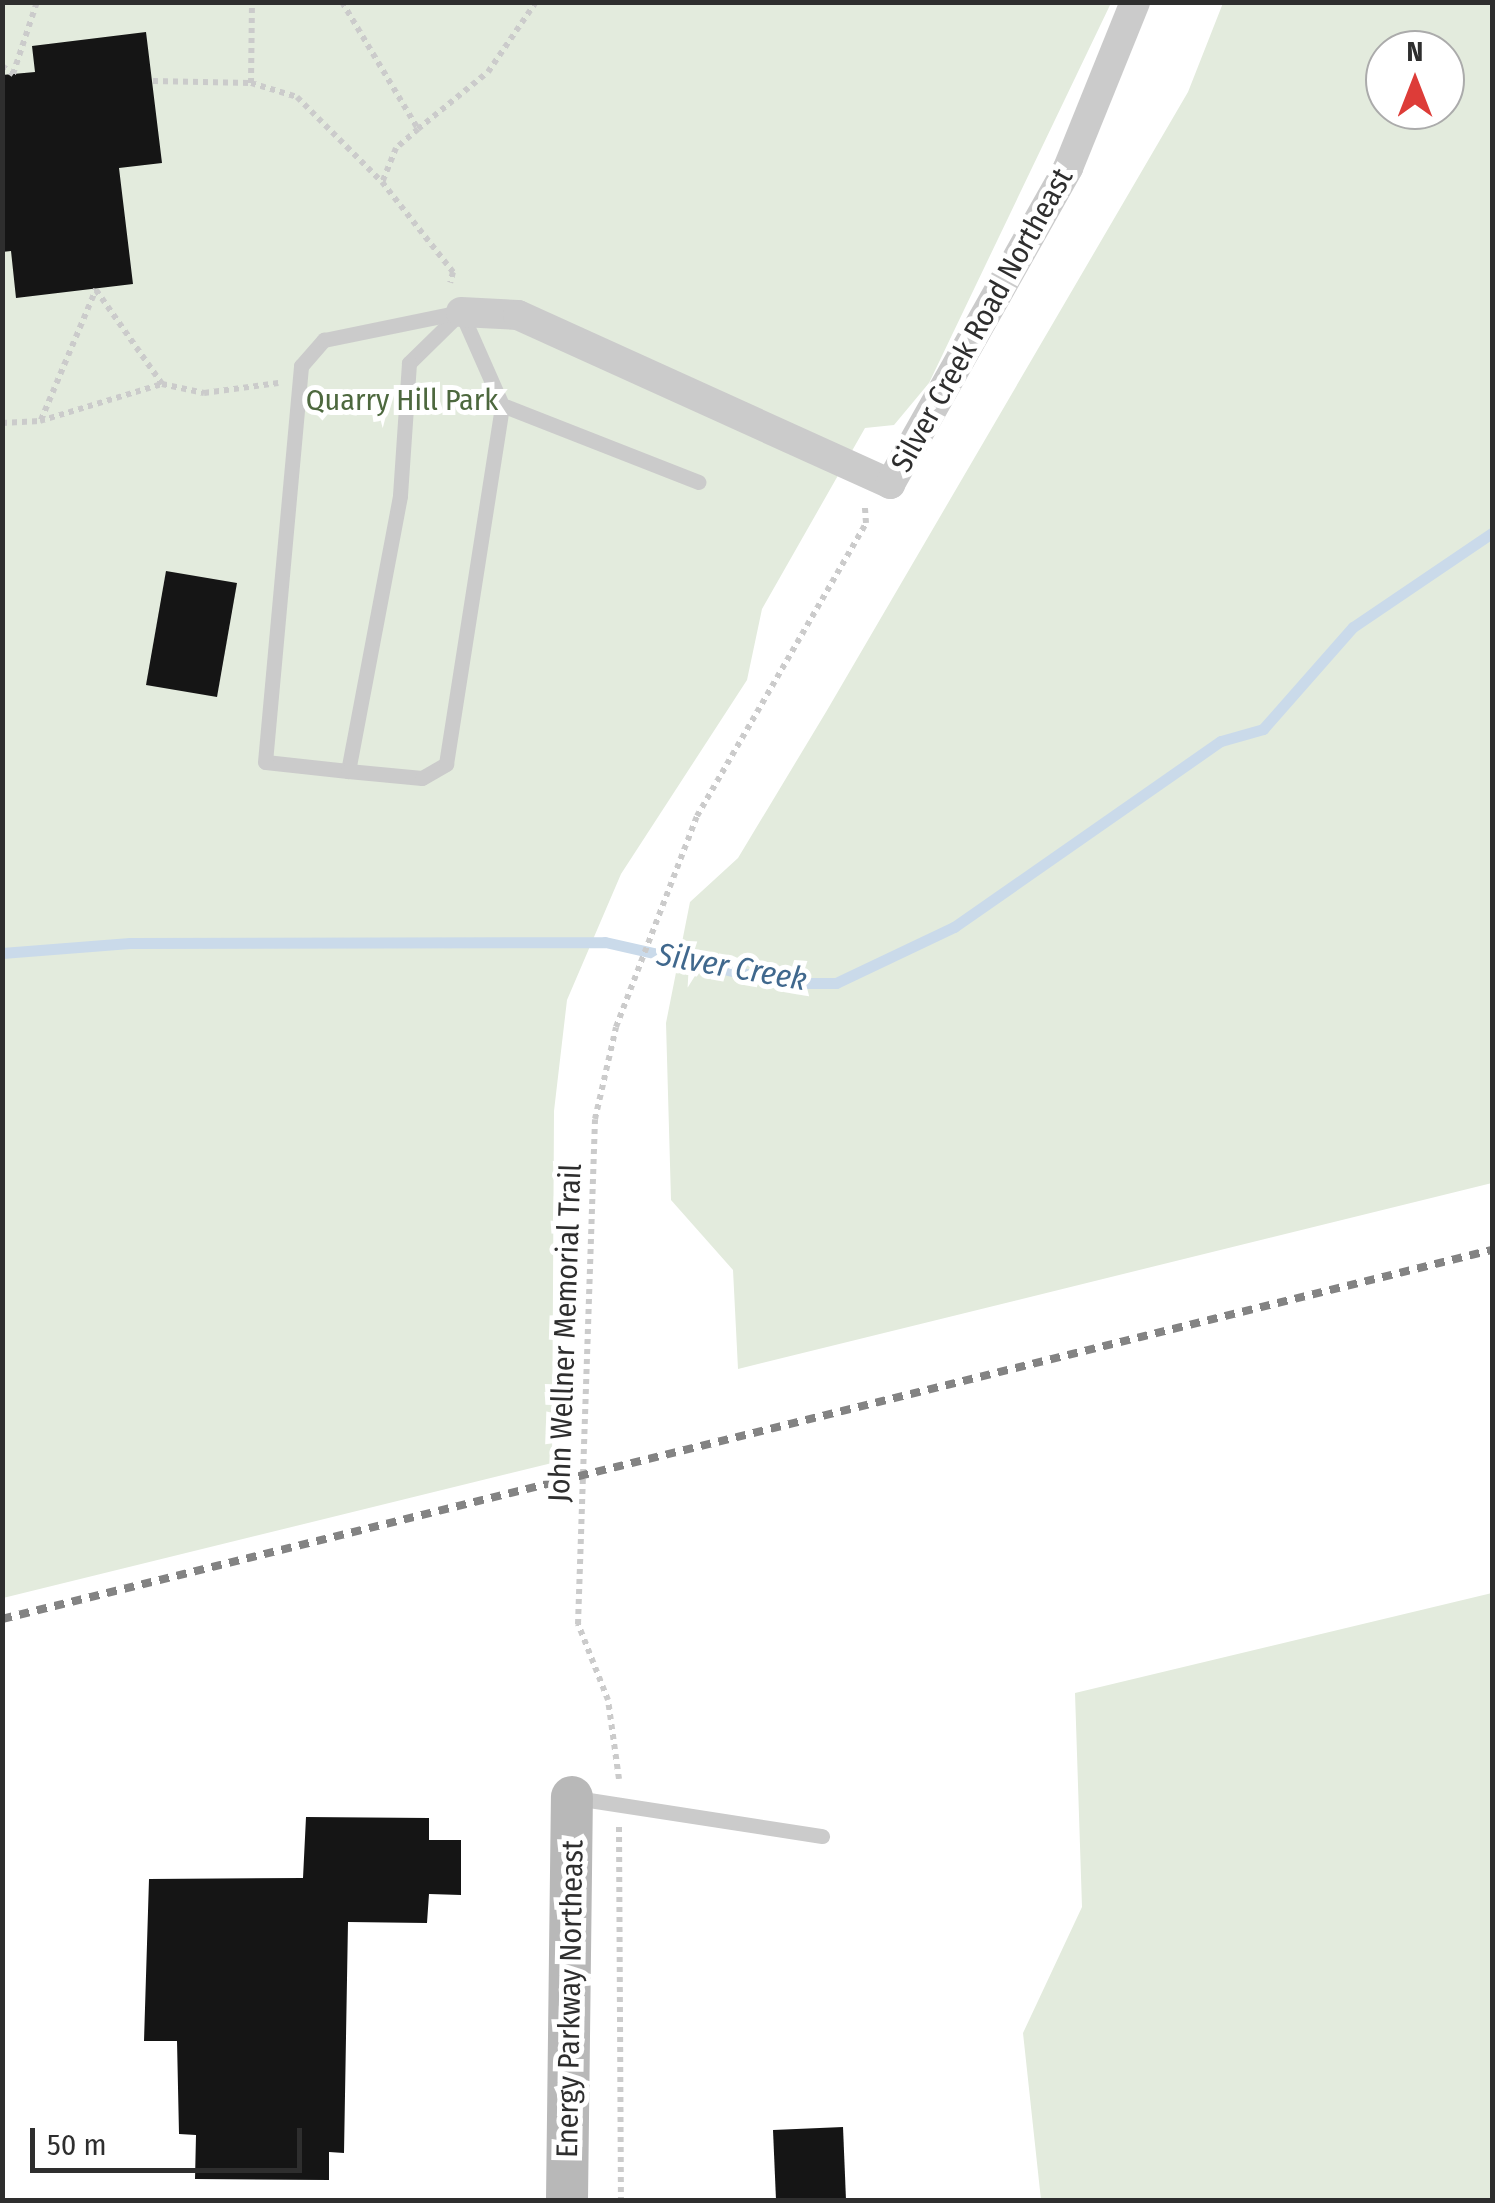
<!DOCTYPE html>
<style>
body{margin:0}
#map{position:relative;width:1495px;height:2203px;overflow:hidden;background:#fff;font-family:"Fira Sans Condensed",sans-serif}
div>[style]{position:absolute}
.green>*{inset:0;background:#e3ebdd}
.stream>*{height:11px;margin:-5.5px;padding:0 5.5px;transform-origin:5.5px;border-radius:5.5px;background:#cadaea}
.building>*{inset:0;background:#151515}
.path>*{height:6px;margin-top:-3px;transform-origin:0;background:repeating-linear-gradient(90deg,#cbcbcb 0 5px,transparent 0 10px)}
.lane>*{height:15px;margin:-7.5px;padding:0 7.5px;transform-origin:7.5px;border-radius:7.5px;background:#cbcbcb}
.street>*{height:30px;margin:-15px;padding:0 15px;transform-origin:15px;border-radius:15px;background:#cbcbcb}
.secondary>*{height:42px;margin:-21px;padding:0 21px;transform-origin:21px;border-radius:21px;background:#b8b8b8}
.rail>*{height:8px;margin-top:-4px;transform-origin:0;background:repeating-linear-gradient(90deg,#838383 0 10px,transparent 0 18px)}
span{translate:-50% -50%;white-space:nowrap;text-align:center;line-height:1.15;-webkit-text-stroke:10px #fff;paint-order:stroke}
.street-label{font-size:30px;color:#2e2e2e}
.park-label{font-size:30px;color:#4d683e}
.water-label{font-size:32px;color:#40688d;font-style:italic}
.frame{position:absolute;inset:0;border:5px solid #2e2e2e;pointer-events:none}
.north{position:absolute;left:1365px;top:30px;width:100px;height:100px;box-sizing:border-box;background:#fff;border:2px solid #ababab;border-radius:50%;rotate:0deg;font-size:28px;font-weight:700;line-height:40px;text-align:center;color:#2e2e2e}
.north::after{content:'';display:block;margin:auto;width:35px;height:45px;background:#dd3c38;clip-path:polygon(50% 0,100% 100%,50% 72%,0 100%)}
.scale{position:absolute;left:30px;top:2128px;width:272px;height:45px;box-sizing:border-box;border:5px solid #2e2e2e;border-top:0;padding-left:12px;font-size:30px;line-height:35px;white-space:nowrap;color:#2e2e2e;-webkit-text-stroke:8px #fff;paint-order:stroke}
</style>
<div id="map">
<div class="green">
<i style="clip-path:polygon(2px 3px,1111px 3px,929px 383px,894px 425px,865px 428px,762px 609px,747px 680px,621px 874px,567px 1000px,554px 1111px,552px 1463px,3px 1598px)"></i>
<i style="clip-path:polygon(evenodd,1223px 3px,1492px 3px,1492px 1183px,738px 1369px,733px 1270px,671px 1200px,666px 1023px,690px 902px,738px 858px,826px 712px,1188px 92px,1223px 3px,1445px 50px,1445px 110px,1385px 110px,1385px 50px,1445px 50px)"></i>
<i style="clip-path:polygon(1492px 1593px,1492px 2200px,1041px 2200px,1023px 2033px,1082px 1907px,1075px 1693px)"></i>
</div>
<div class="stream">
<i style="left:2px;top:953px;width:128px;rotate:-4.5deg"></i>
<i style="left:130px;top:943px;width:475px;rotate:-0.1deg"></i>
<i style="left:605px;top:942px;width:185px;rotate:12.8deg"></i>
<i style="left:785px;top:983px;width:51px"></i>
<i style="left:836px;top:983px;width:131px;rotate:-25.4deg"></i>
<i style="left:954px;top:927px;width:325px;rotate:-34.9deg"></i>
<i style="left:1221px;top:741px;width:44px;rotate:-15.9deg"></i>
<i style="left:1263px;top:729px;width:136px;rotate:-48.6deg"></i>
<i style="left:1353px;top:627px;width:168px;rotate:-34.1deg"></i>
</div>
<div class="building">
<i style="clip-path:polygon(146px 32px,162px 163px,119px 168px,133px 284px,16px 298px,11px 251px,2px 252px,2px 75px,35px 72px,32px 46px)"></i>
<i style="clip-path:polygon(166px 571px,237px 583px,217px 697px,146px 685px)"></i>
<i style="clip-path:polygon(306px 1817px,429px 1818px,429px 1840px,461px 1840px,461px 1895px,429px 1894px,427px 1923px,348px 1922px,344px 2153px,329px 2152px,329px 2180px,195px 2179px,196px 2135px,179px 2134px,177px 2041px,144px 2041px,149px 1879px,303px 1878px)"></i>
<i style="clip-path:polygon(843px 2127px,846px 2200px,776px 2200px,773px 2130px)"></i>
</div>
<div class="path">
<i style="left:342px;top:2px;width:148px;rotate:59.1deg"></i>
<i style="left:418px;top:129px;width:29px;rotate:139deg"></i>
<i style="left:396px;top:148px;width:37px;rotate:112deg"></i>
<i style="left:2px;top:66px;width:14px;rotate:36deg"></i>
<i style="left:13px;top:74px;width:76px;rotate:-71.6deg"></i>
<i style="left:153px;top:81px;width:98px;rotate:1.2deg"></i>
<i style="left:251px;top:83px;width:48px;rotate:16.9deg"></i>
<i style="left:297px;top:97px;width:120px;rotate:45deg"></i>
<i style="left:382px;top:182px;width:115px;rotate:51.7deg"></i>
<i style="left:453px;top:272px;width:11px;rotate:105deg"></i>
<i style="left:251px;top:83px;width:81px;rotate:-89.3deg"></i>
<i style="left:418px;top:129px;width:90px;rotate:-39.2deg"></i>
<i style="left:488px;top:72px;width:85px;rotate:-55.6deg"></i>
<i style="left:96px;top:290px;width:115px;rotate:54.9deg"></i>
<i style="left:41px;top:420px;width:142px;rotate:-67.2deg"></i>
<i style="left:2px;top:423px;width:38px;rotate:-3deg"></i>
<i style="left:40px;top:421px;width:127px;rotate:-16.9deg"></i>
<i style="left:162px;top:384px;width:43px;rotate:12.1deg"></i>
<i style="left:204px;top:393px;width:75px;rotate:-7.7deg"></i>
<i style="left:619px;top:1779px;width:80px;rotate:-97.9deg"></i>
<i style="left:608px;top:1700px;width:82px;rotate:-111.5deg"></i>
<i style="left:578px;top:1624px;width:505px;rotate:-88.07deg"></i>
<i style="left:595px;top:1119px;width:94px;rotate:-77.1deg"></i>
<i style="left:616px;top:1027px;width:226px;rotate:-69deg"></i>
<i style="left:697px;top:816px;width:338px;rotate:-60deg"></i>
<i style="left:866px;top:523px;width:16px;rotate:-94deg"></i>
<i style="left:619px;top:1827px;width:373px;rotate:89.7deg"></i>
</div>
<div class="lane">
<i style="left:461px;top:312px;width:73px;rotate:135.6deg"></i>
<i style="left:409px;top:363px;width:133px;rotate:93.9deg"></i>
<i style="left:400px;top:496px;width:280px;rotate:100.7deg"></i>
<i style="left:348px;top:771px;width:83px;rotate:-173.8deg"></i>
<i style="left:265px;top:762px;width:398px;rotate:-84.8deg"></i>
<i style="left:301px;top:366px;width:35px;rotate:-49deg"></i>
<i style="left:324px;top:340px;width:140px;rotate:-11.6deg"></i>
<i style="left:502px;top:405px;width:211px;rotate:21.4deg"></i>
<i style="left:348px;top:771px;width:74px;rotate:5.4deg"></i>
<i style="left:422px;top:778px;width:28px;rotate:-30deg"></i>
<i style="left:446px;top:764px;width:363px;rotate:-81.1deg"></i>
<i style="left:502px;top:405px;width:102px;rotate:-113.8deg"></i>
<i style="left:576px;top:1798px;width:249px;rotate:8.8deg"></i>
</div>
<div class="street">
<i style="left:461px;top:312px;width:57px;rotate:3deg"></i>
<i style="left:518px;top:315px;width:409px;rotate:24.4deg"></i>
<i style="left:890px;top:484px;width:363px;rotate:-60.6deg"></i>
<i style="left:1068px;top:168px;width:179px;rotate:-68deg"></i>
</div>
<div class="secondary">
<i style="left:567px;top:2200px;width:403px;rotate:-89.3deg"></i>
</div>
<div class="rail">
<i style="left:2px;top:1619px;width:1535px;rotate:-13.91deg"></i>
</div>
<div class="street-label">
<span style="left:982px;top:320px;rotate:-61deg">Silver Creek Road Northeast</span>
<span style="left:565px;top:1333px;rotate:-88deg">John Wellner Memorial Trail</span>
<span style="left:570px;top:1999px;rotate:-89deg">Energy Parkway Northeast</span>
</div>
<div class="park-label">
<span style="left:402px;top:400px">Quarry Hill Park</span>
</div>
<div class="water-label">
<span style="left:732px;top:967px;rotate:10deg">Silver Creek</span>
</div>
<div class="frame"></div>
<div class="north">N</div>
<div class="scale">50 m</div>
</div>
